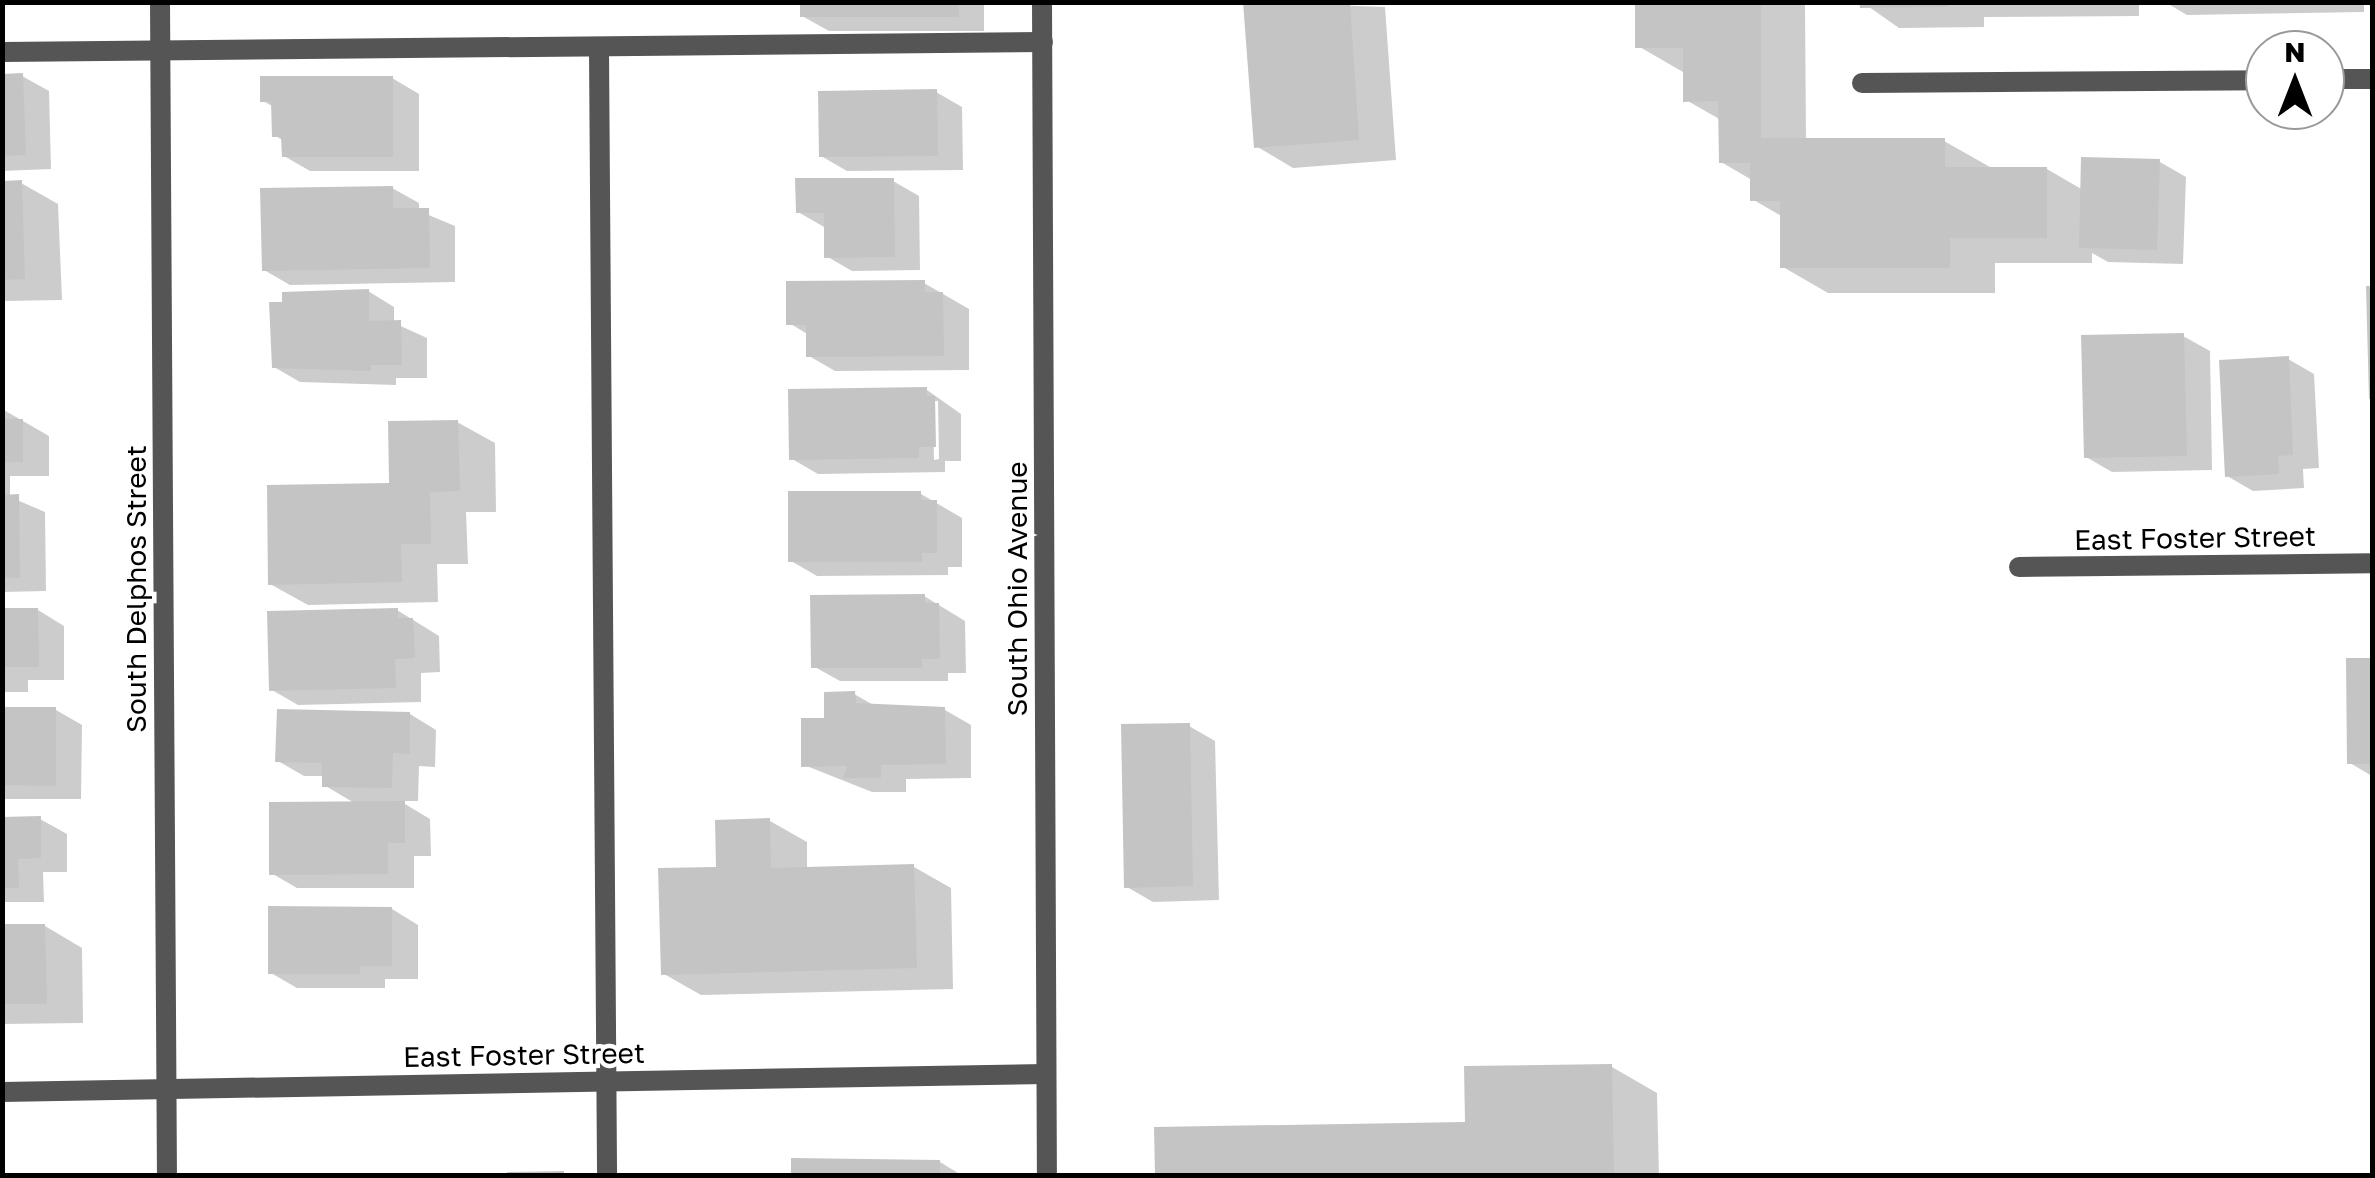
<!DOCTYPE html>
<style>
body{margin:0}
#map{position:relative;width:2375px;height:1178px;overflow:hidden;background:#fff;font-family:"Golos Text",sans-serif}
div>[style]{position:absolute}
.shadow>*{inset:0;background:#0003}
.building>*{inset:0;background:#c4c4c4}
.lane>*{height:20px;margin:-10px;padding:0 10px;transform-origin:10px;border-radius:10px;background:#555}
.street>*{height:20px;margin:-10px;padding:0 10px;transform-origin:10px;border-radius:10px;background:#555}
span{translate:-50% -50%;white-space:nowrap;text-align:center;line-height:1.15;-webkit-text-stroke:9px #fff;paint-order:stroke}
.street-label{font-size:28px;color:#000}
.frame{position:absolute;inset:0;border:5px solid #000;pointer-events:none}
.north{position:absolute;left:2245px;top:30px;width:100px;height:100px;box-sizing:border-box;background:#fff;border:2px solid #999;border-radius:50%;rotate:0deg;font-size:28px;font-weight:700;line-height:40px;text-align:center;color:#000}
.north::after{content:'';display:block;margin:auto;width:35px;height:45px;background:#000;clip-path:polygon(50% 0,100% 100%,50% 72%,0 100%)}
</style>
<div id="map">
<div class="shadow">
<i style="clip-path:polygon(802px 2px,984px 2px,984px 31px,829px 31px,802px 16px)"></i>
<i style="clip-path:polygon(1246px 2px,1385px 7px,1396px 160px,1293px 168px,1256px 146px)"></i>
<i style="clip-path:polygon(1638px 2px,1805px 2px,1806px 141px,1944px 141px,1990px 167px,2047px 169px,2083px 190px,2160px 162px,2186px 177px,2183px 264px,2108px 262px,2092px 253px,2092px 263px,1995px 263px,1995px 293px,1828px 293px,1783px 267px,1783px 217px,1752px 199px,1752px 180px,1721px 162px,1721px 120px,1686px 100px,1683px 72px,1638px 46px)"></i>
<i style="clip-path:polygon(1862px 2px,2139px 2px,2139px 16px,1984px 17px,1984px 27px,1899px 28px)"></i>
<i style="clip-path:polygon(2165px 2px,2364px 2px,2364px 12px,2187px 15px)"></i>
<i style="clip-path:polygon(2px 76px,22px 76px,49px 91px,51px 169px,2px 171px)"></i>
<i style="clip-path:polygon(392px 78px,419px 94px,419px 171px,310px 171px,284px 156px,284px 141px,274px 135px,274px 107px,263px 101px)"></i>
<i style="clip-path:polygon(936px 92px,962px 107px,963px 170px,847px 171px,821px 156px)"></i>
<i style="clip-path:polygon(893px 181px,919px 196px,920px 270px,852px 271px,826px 256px,824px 227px,798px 212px)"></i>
<i style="clip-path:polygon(2px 183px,21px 183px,58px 204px,62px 300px,2px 301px)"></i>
<i style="clip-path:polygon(392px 188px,419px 203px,419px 211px,455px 226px,455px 282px,290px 285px,264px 270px)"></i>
<i style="clip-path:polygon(924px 283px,969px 309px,969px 370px,835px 371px,809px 356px,809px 335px,789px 323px)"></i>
<i style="clip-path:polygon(2372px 288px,2372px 419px,2369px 289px)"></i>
<i style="clip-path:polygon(368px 291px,394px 307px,394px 323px,427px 338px,427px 378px,396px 378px,396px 385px,300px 382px,274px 367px)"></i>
<i style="clip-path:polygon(2183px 336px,2210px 351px,2212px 470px,2112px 472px,2086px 457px)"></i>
<i style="clip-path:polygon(2288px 359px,2314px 374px,2319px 468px,2303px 469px,2304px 488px,2253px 491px,2227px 476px)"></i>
<i style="clip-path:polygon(evenodd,927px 390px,961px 414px,961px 461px,945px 461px,945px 472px,818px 474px,792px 459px,927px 390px,933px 401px,938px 401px,939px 459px,934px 460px,933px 401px)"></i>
<i style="clip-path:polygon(2px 409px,49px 436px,49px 476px,10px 476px,10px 497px,45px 512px,46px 591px,2px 592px)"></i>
<i style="clip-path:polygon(457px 422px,495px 443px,496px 512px,466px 512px,468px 564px,437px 564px,438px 602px,308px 605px,270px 584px,392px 485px)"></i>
<i style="clip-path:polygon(921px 494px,962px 518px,962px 567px,948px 567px,948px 575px,817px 576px,791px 561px)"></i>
<i style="clip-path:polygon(924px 596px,965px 621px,966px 673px,948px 673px,948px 681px,840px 681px,813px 666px)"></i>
<i style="clip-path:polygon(38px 610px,64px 626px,64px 680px,28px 680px,28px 692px,2px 692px,2px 613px)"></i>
<i style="clip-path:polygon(397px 610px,439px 636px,440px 672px,421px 673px,421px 702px,298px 705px,272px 690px)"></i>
<i style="clip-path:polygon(2372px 660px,2372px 776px,2350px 763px,2348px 661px)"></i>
<i style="clip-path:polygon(854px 694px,877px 707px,945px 710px,971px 725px,971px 778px,906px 779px,906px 792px,872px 792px,804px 765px)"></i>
<i style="clip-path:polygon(2px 709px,56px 710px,82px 725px,81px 799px,2px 799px)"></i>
<i style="clip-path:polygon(410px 714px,436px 730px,435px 767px,419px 766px,418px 801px,400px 801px,430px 819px,431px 856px,414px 856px,414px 888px,297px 888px,271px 873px,356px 804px,324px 785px,324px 776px,304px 776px,278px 761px)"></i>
<i style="clip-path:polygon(1189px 726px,1215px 741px,1219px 900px,1153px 902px,1127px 887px)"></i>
<i style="clip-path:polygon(2px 819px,40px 819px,67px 834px,67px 872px,43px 872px,44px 902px,2px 902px)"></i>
<i style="clip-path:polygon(770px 821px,807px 842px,807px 870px,914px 867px,951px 888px,953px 989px,701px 995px,664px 974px,719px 870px)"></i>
<i style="clip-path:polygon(392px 909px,418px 925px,418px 979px,385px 979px,385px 988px,297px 988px,271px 973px)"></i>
<i style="clip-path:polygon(45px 926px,82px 948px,83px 1023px,2px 1024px,2px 927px)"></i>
<i style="clip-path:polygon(1612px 1067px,1657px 1093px,1659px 1176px,1157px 1176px,1467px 1124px)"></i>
<i style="clip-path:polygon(940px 1162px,963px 1176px,794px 1176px)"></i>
</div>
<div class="building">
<i style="clip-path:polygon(800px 2px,959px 2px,959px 17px,800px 17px)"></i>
<i style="clip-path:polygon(1243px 2px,1350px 2px,1359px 140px,1254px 148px)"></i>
<i style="clip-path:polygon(1635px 2px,1761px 2px,1761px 138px,1945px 138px,1945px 167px,2047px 167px,2047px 238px,1950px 238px,1950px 268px,1780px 268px,1780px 201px,1750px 201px,1750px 163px,1719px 163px,1718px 101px,1683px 102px,1683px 48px,1635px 48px)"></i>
<i style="clip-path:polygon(1859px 2px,1948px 2px,1948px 7px,1860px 8px)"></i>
<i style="clip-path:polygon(23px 73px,26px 155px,2px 156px,2px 74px)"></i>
<i style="clip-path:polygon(260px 76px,393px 76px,393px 157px,282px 157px,281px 137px,272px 137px,271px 102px,260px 102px)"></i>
<i style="clip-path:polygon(937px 89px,938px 156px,819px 157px,818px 91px)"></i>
<i style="clip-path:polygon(2081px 157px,2160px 159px,2157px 250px,2079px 248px)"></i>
<i style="clip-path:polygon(795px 178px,894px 178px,895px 257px,824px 258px,824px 213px,796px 213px)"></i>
<i style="clip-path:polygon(22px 180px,25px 279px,2px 280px,2px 181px)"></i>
<i style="clip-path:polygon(393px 186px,393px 208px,429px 208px,430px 268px,262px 271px,260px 188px)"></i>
<i style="clip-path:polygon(925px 280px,925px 292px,943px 292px,944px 356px,806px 357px,806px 325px,786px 325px,786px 281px)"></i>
<i style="clip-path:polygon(2366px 286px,2372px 286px,2372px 399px,2369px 399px)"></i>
<i style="clip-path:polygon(369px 289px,369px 321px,401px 320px,402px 365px,371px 365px,371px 371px,272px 368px,269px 302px,282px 302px,282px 292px)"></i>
<i style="clip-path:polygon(2184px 333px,2187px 456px,2084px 458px,2081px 335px)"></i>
<i style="clip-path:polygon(2289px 356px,2293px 455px,2278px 456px,2279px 474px,2225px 477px,2219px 360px)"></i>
<i style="clip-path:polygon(927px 387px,927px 396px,935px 396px,936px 447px,919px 447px,919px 458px,789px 460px,788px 389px)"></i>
<i style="clip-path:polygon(2px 419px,23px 419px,23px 462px,2px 462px)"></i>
<i style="clip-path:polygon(458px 420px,460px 491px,430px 492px,431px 544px,401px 544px,402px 582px,268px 585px,267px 485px,389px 483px,388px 421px)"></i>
<i style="clip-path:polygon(788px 491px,921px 491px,921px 500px,937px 500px,937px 553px,922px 553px,922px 562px,788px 562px)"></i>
<i style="clip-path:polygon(19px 494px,20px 578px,2px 578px,2px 495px)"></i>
<i style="clip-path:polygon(925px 594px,925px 603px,939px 603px,940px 659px,922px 659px,922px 668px,811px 668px,810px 595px)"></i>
<i style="clip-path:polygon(2px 608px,38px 608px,39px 667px,2px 667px)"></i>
<i style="clip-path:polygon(398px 608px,398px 618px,413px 618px,415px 658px,395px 659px,396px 688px,269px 691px,267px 611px)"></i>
<i style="clip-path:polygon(2346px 658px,2372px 658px,2372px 764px,2347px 764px)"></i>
<i style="clip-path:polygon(855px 691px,856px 703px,945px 707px,946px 764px,881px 765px,881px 778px,843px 778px,847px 766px,801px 767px,801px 718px,824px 718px,824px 692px)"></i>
<i style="clip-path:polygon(2px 707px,56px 707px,56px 786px,2px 785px)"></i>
<i style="clip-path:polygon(277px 709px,410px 712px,410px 754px,393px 753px,392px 788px,322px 787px,322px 763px,275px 762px)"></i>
<i style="clip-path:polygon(1190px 723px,1193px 886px,1124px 888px,1121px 724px)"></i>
<i style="clip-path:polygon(405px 801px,405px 843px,388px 843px,388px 874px,269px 875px,269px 802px)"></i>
<i style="clip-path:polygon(41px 816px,41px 858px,18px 859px,19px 888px,2px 888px,2px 817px)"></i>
<i style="clip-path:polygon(770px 818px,771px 868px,914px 864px,917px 968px,661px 975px,658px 868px,716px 867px,715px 820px)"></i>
<i style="clip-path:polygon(268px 906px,392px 907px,392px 966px,360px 966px,360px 974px,268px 974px)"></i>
<i style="clip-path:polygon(2px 924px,45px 924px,47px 1004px,2px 1004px)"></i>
<i style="clip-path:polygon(1612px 1064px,1614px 1176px,1155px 1176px,1154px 1127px,1465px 1122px,1464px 1066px)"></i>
<i style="clip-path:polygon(791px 1158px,940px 1160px,940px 1176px,791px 1176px)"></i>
<i style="clip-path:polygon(564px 1171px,564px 1176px,507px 1176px,507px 1172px)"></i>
</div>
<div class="lane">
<i style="left:599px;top:50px;width:1126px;rotate:89.59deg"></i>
<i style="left:2px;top:52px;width:1041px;rotate:-0.55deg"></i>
<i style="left:2325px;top:79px;width:47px"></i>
<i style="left:1862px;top:83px;width:403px;rotate:-0.4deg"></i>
</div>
<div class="street">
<i style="left:160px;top:2px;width:1174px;rotate:89.66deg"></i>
<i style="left:1042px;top:2px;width:1174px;rotate:89.76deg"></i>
<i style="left:2019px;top:567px;width:353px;rotate:-0.6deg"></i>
<i style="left:2px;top:1092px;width:1044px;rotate:-0.99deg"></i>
</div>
<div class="street-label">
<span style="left:2195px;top:538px;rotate:-1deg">East Foster Street</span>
<span style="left:136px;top:589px;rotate:-90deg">South Delphos Street</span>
<span style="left:1017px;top:589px;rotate:-90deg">South Ohio Avenue</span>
<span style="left:524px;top:1055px;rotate:-1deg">East Foster Street</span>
</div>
<div class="frame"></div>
<div class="north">N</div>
</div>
